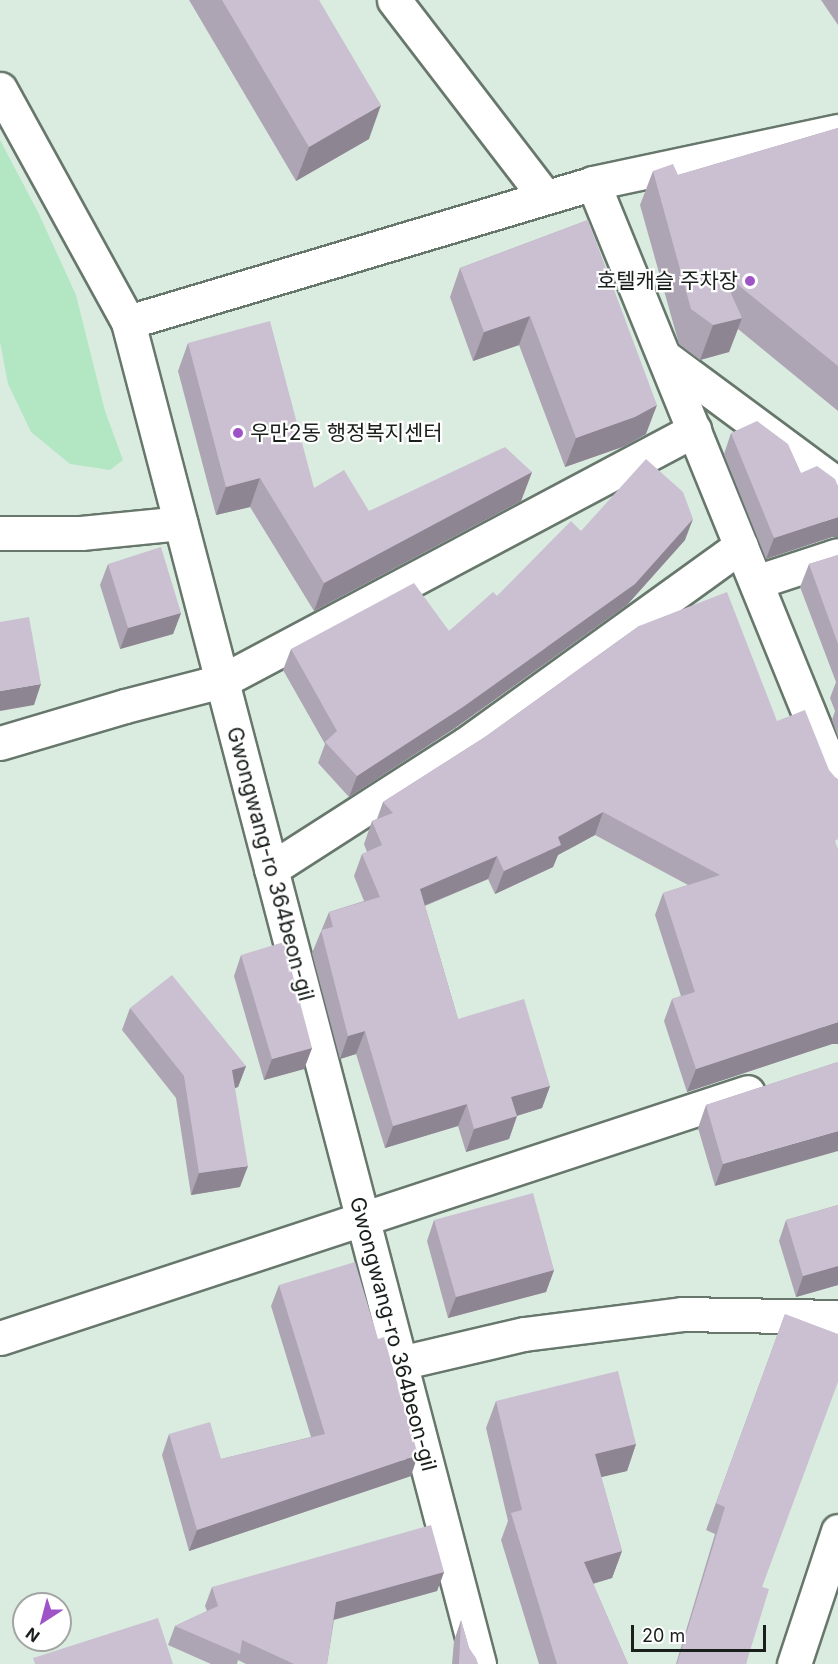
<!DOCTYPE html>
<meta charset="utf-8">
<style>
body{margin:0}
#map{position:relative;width:838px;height:1664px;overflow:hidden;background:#daecdf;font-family:Inter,"Noto Sans KR",sans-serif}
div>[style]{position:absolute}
.green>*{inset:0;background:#b3e7c4}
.roads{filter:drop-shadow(2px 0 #67776c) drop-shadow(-2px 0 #67776c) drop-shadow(0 2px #67776c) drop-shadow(0 -2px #67776c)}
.minor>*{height:33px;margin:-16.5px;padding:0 16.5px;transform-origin:16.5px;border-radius:16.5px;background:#fff}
.wall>*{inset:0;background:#aea5b4}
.shaded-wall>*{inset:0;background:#8d8692}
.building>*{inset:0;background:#cac0d1}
.dots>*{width:16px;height:16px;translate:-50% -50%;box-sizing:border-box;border:3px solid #fff;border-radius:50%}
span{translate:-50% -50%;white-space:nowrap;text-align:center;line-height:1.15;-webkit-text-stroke:4.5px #fff;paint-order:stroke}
.poi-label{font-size:21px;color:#191f1b}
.right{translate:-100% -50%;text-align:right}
.left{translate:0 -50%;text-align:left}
.street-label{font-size:21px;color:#191f1b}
.north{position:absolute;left:12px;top:1592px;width:60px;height:60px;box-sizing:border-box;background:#fff;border:2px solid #a3a5a4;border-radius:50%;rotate:216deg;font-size:16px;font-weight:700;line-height:24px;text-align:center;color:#191f1b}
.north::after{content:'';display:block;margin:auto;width:21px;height:27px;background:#9e54c7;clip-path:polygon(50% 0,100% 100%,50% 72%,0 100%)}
.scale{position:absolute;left:631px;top:1625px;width:135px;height:27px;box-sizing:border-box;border:3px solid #191f1b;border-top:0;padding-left:8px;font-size:18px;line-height:21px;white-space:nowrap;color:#191f1b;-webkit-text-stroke:4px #fff;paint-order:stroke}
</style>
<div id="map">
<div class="green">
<i style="clip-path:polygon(0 140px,38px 212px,76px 295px,105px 411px,123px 460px,110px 470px,70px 464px,31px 432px,8px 384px,0 342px)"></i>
</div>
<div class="roads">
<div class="minor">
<i style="left:394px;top:0;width:248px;rotate:52.5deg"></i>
<i style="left:0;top:89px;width:266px;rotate:61.2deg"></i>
<i style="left:128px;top:322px;width:1387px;rotate:75.34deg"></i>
<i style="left:593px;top:183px;width:650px;rotate:67.85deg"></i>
<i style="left:128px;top:322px;width:485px;rotate:-16.6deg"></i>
<i style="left:593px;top:183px;width:250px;rotate:-12deg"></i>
<i style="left:665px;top:357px;width:215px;rotate:36.5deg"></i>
<i style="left:0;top:533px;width:81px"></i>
<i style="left:81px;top:533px;width:100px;rotate:-5.7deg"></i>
<i style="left:756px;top:582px;width:86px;rotate:-18.2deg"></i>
<i style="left:0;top:743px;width:130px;rotate:-16.5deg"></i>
<i style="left:125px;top:706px;width:100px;rotate:-14.5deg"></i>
<i style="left:222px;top:681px;width:535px;rotate:-28deg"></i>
<i style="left:271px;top:869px;width:232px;rotate:-32.7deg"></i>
<i style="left:466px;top:744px;width:339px;rotate:-35.8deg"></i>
<i style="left:0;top:1338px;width:787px;rotate:-18.2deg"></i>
<i style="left:400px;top:1363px;width:127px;rotate:-13.2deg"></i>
<i style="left:524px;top:1334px;width:159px;rotate:-7.2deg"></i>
<i style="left:682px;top:1314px;width:156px;rotate:1.1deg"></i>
<i style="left:794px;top:1664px;width:140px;rotate:-71.7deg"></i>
</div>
</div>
<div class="wall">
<i style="clip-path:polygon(189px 0,319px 0,369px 139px,296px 181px)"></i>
<i style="clip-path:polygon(821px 0,838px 0,838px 25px)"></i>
<i style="clip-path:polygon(838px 128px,838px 411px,738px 329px,729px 352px,700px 360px,679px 344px,640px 205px,653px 171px,678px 175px)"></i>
<i style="clip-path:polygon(588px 220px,646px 434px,625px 446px,565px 467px,519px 345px,473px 361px,450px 297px,460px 268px)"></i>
<i style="clip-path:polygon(188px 343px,314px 488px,369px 511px,532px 472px,521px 501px,314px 611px,250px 507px,216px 515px,178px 371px)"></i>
<i style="clip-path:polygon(731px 433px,801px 473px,832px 537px,766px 559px,724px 454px)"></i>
<i style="clip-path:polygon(581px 531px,685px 540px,627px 605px,455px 728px,349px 797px,318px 763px,325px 744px,283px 670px,291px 649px,449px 631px,497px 596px)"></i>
<i style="clip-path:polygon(838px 555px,838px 737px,832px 720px,835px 711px,830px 698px,836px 682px,800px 587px,809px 564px)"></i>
<i style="clip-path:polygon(108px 564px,181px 613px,173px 634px,120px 649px,100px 585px)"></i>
<i style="clip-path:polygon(639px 626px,832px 1044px,687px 1092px,664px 1021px,672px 999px,681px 996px,655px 915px,663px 893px,688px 885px,595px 835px,558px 855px,553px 867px,495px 894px,488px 879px,425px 906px,458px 1019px,550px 1086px,542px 1108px,517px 1116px,509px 1139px,466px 1152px,458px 1126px,385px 1148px,356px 1054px,340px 1059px,312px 953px,329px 912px,364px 901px,354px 876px,362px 854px,367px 852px,364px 844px,372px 821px,377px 819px,383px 802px,485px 737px)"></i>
<i style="clip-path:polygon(241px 955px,312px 1048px,304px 1069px,264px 1080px,234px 976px)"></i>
<i style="clip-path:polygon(130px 1008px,246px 1066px,238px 1087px,235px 1088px,240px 1187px,191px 1195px,176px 1098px,122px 1030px)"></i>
<i style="clip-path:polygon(838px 1062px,715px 1186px,698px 1128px,706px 1105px)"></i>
<i style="clip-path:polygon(838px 1205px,838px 1285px,796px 1297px,779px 1241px,786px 1220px)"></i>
<i style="clip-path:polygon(434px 1220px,554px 1270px,546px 1292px,448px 1318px,427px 1241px)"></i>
<i style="clip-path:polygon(279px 1285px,411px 1476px,189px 1551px,162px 1455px,169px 1434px,221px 1459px,311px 1437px,271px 1306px)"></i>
<i style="clip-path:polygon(785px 1314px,762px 1587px,746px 1664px,676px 1664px,715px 1534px,706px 1530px)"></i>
<i style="clip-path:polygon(496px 1401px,636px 1444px,627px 1471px,601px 1477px,622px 1551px,612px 1578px,593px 1584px,628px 1664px,539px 1664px,501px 1540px,508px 1521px,486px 1428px)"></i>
<i style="clip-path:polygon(444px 1572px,437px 1591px,334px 1620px,327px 1664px,246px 1664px,238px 1660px,237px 1664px,211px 1664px,168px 1645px,175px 1626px,207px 1611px,205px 1606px,212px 1587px)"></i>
<i style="clip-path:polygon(461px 1620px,469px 1648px,478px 1664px,452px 1664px,454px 1641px)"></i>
</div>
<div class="shaded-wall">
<i style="clip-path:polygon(381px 105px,369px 139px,296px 181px,309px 147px)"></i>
<i style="clip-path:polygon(530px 316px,519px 345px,473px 361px,484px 332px)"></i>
<i style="clip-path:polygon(742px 318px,729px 352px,700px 360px,713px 325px)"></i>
<i style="clip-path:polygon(657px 405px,646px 434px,625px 446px,565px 467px,576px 438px)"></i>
<i style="clip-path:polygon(532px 472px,521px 501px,314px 611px,324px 583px)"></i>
<i style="clip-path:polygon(260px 478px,250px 507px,216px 515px,226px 487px)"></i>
<i style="clip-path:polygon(838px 517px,838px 537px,832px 537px,766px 559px,774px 538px)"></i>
<i style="clip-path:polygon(693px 519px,685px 540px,627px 605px,455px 728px,349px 797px,357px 776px)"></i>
<i style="clip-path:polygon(181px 613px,173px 634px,120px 649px,128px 628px)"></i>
<i style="clip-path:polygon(41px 684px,34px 705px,0 711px,0 691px)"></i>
<i style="clip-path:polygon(603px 812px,595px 835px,558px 855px,553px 867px,495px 894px,504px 871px,558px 837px)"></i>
<i style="clip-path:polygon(497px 856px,488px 879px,411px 911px,420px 889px)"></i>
<i style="clip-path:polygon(838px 1022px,838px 1044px,832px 1044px,687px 1092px,696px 1069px)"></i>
<i style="clip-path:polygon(365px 1031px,356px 1054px,340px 1059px,348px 1036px)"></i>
<i style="clip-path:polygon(312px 1048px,304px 1069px,264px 1080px,272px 1059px)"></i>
<i style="clip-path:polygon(246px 1066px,238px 1087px,225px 1091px,232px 1070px)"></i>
<i style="clip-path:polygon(550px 1086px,542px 1108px,503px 1120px,511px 1097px)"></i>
<i style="clip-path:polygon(467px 1104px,458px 1126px,385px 1148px,393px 1126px)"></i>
<i style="clip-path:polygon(517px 1116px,509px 1139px,466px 1152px,474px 1129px)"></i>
<i style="clip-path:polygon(838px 1131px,838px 1151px,715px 1186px,723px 1164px)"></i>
<i style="clip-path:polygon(248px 1166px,240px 1187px,191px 1195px,199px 1173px)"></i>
<i style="clip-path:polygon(838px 1266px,838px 1285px,796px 1297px,803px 1276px)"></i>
<i style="clip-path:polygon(554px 1270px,546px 1292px,448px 1318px,456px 1297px)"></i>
<i style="clip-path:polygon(636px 1444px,627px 1471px,585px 1481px,595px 1454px)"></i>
<i style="clip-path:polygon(418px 1455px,411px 1476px,189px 1551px,197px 1530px)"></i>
<i style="clip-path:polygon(622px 1551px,612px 1578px,574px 1589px,584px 1562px)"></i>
<i style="clip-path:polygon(444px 1572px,437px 1591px,329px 1621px,336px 1602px)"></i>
</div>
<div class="building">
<i style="clip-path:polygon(222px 0,319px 0,381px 105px,309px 147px)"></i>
<i style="clip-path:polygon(838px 128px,838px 366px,721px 271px,742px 318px,713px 325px,691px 309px,653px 171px,673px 164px,678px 175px)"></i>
<i style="clip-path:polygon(588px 220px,657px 405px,635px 417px,576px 438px,530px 316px,484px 332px,460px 268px)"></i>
<i style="clip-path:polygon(270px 321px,314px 488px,344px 470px,369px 511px,505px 447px,532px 472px,324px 583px,260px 478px,226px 487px,188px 343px)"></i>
<i style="clip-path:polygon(757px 421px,788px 444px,801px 473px,817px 466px,835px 479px,838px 486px,838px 517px,774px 538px,731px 433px)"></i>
<i style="clip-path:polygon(646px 459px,683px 492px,693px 519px,635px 584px,463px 707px,357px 776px,325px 742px,337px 731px,291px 649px,414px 583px,449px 631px,493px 592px,497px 596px,571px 521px,581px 531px)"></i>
<i style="clip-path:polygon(161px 547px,181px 613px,128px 628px,108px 564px)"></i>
<i style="clip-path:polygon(838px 555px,838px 644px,809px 564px)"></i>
<i style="clip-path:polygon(727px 592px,777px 721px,805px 710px,829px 770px,835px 777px,838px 779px,838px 839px,835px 841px,838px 849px,838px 1022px,696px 1069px,672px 999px,695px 992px,663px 893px,720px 875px,603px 812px,558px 837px,561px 845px,504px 871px,497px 856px,420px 889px,458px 1019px,524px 999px,550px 1086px,511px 1097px,517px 1116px,474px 1129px,467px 1104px,393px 1126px,365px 1031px,348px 1036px,321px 930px,333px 927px,329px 912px,380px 897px,362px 854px,382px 845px,372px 821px,393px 813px,383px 802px,485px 737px,639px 626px)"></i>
<i style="clip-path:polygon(29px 617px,41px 684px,0 691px,0 622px)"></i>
<i style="clip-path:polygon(284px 942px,312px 1048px,272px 1059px,241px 955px)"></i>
<i style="clip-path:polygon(172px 975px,246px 1066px,232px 1070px,248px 1166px,199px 1173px,184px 1076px,130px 1008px)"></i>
<i style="clip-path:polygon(838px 1062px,838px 1131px,723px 1164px,706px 1105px)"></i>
<i style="clip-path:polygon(533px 1193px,554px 1270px,456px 1297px,434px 1220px)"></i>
<i style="clip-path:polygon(838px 1205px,838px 1266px,803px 1276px,786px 1220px)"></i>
<i style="clip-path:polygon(355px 1262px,378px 1339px,384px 1337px,418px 1455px,197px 1530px,169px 1434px,210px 1422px,221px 1459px,325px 1434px,279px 1285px)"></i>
<i style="clip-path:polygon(785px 1314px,838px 1334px,838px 1382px,762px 1587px,769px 1589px,746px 1664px,677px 1664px,725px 1507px,716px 1503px)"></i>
<i style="clip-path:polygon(618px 1371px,636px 1444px,595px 1454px,622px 1551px,584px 1562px,628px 1664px,557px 1664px,511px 1513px,522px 1510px,496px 1401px)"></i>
<i style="clip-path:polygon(431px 1525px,444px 1572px,336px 1602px,327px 1664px,294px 1664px,242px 1640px,240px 1654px,175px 1626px,218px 1606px,212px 1587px)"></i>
<i style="clip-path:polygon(158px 1618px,173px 1664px,35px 1664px,33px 1658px)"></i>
<i style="clip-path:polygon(461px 1620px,469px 1648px,476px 1658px,478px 1664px,459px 1664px)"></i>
</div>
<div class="dots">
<i style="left:750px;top:281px;background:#9e54c7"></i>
<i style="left:238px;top:433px;background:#9e54c7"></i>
</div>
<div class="poi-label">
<span class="right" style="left:738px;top:281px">호텔캐슬 주차장</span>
<span class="left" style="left:250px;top:433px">우만2동 행정복지센터</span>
</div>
<div class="street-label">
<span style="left:270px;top:864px;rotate:75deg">Gwongwang-ro 364beon-gil</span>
<span style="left:393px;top:1334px;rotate:75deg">Gwongwang-ro 364beon-gil</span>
</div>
<div class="north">N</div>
<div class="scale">20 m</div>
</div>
